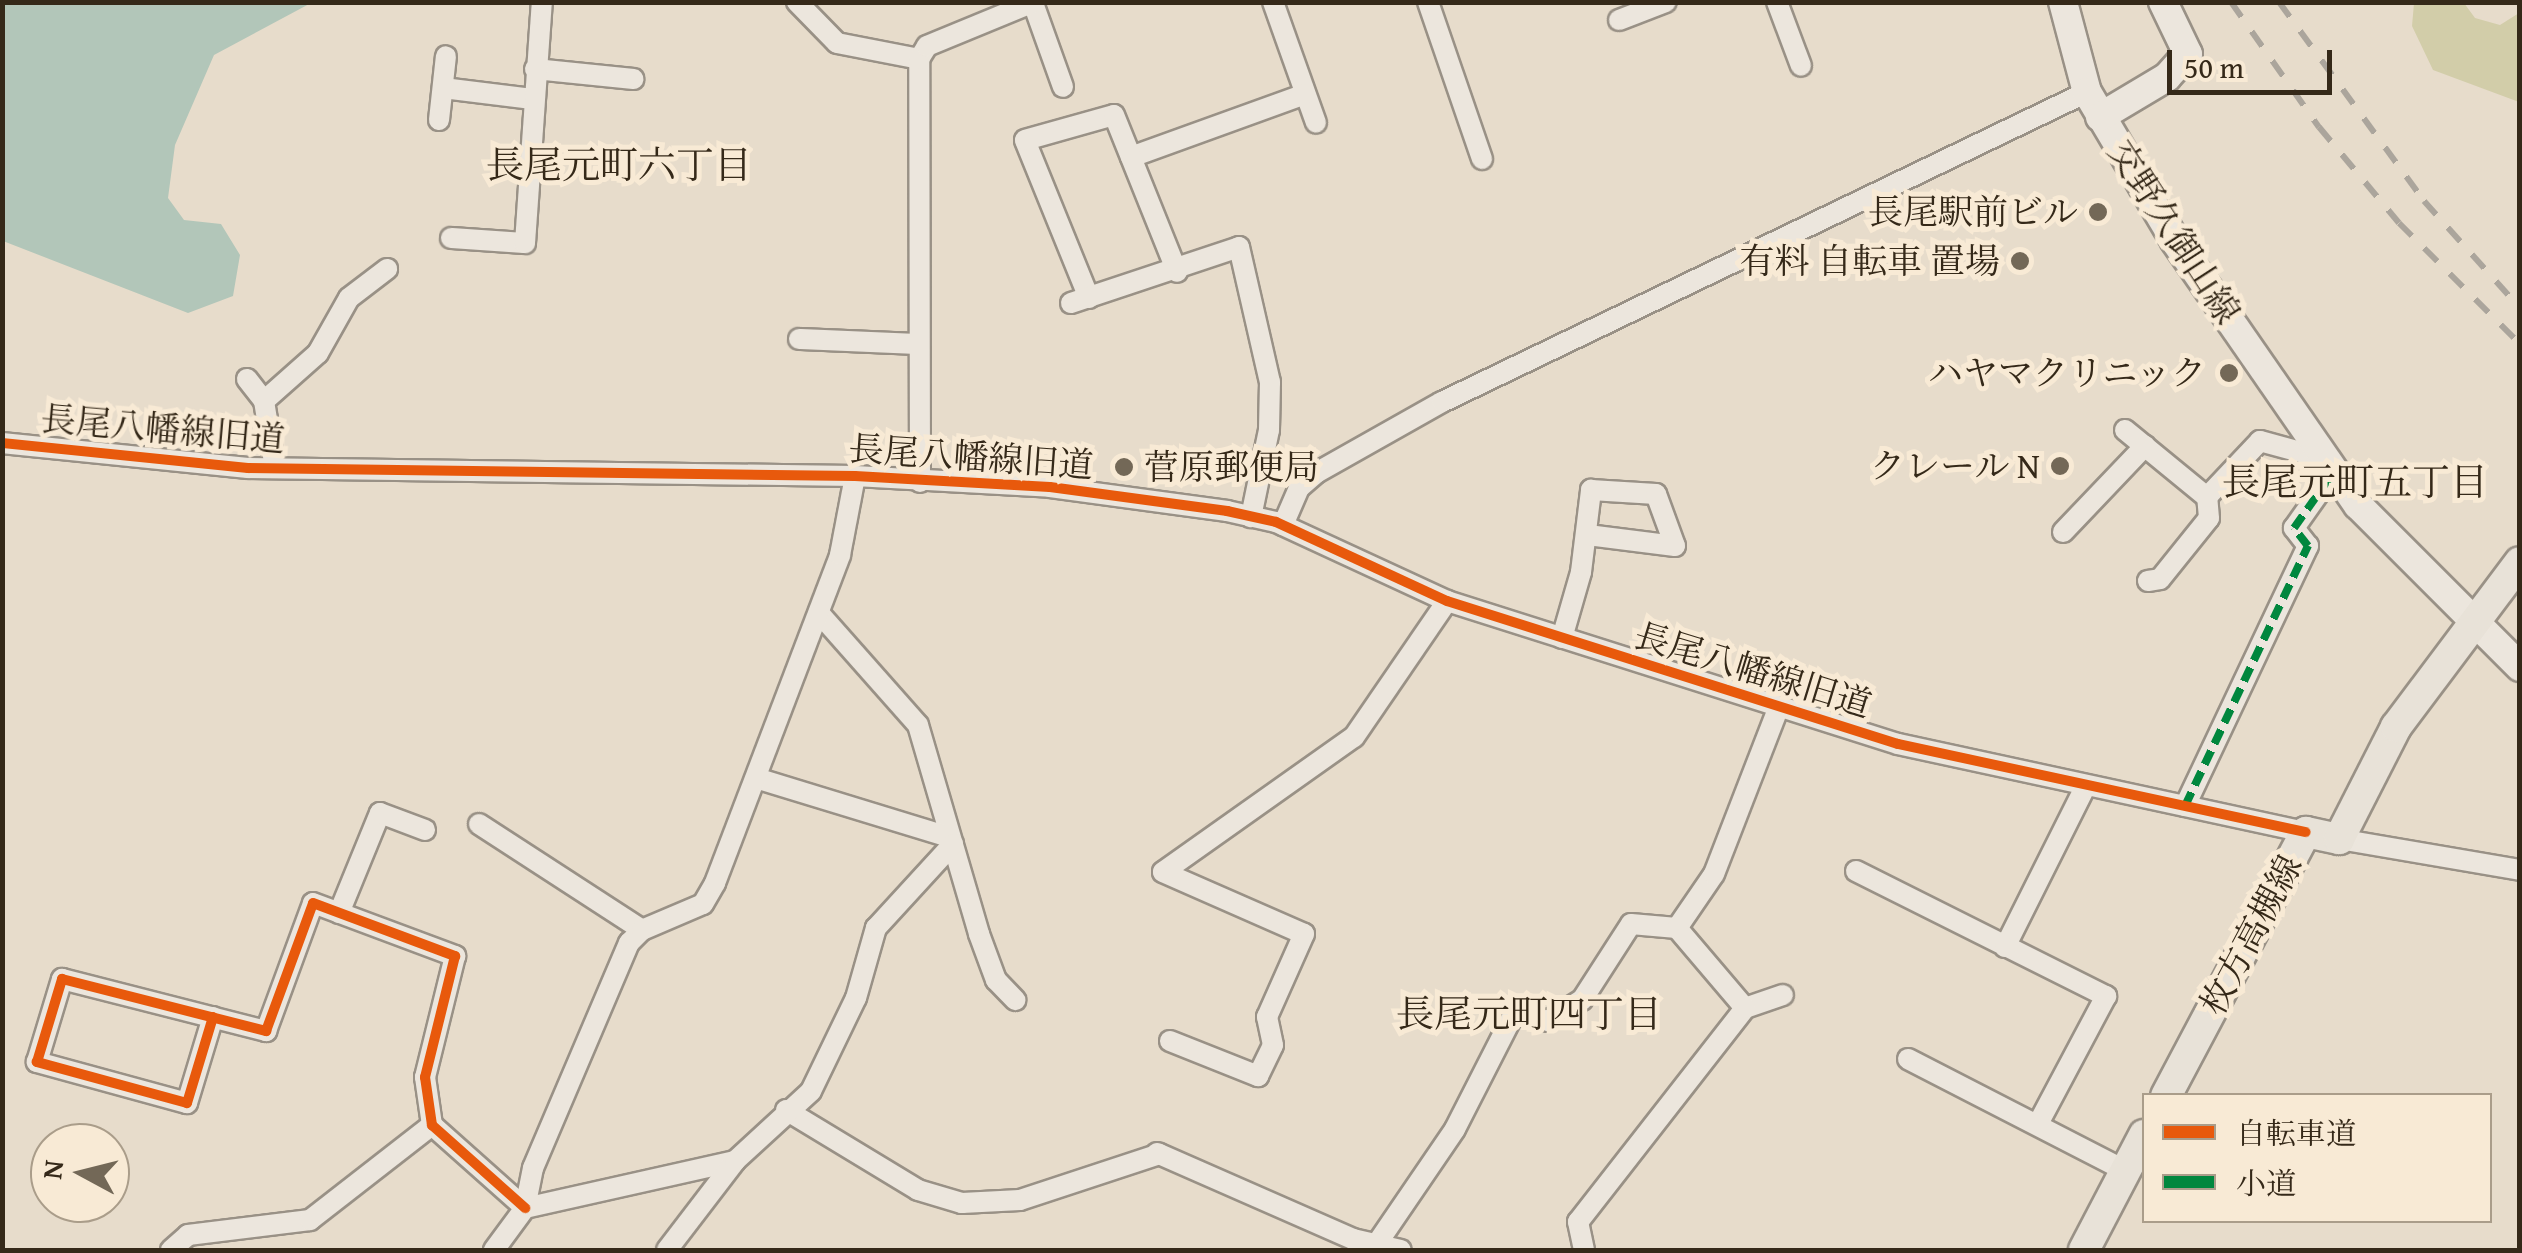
<!DOCTYPE html>
<meta charset="utf-8">
<style>
body{margin:0}
#map{position:relative;width:2522px;height:1253px;overflow:hidden;background:#e7dccb;font-family:"Gentium Book Plus","Noto Serif JP",serif}
div>[style]{position:absolute}
.green>*{inset:0;background:#d2cda9}
.water>*{inset:0;background:#b2c6b9}
.roads{filter:drop-shadow(2px 0 #999186) drop-shadow(-2px 0 #999186) drop-shadow(0 2px #999186) drop-shadow(0 -2px #999186)}
.street>*{height:20px;margin:-10px;padding:0 10px;transform-origin:10px;border-radius:10px;background:#ece6dd}
.secondary>*{height:28px;margin:-14px;padding:0 14px;transform-origin:14px;border-radius:14px;background:#ece6dd}
.primary>*{height:30px;margin:-15px;padding:0 15px;transform-origin:15px;border-radius:15px;background:#e8e2d8}
.rail>*{height:6px;margin-top:-3px;transform-origin:0;background:repeating-linear-gradient(90deg,#aba59c 0 18px,transparent 0 36px)}
.quiet>*{height:8px;margin-top:-4px;transform-origin:0;background:repeating-linear-gradient(90deg,#00873e 0 15px,transparent 0 23px)}
.cycleway>*{height:10px;margin:-5px;padding:0 5px;transform-origin:5px;border-radius:5px;background:#e8590c}
.dots>*{width:28px;height:28px;translate:-50% -50%;box-sizing:border-box;border:5px solid #f8ead5;border-radius:50%}
span{translate:-50% -50%;white-space:nowrap;text-align:center;line-height:1.15;-webkit-text-stroke:10px #f8ead5;paint-order:stroke}
.poi-label{font-size:35px;color:#352919}
.right{translate:-100% -50%;text-align:right}
.left{translate:0 -50%;text-align:left}
.street-label{font-size:35px;color:#352919}
.neighbourhood-label{font-size:38px;color:#352919}
.frame{position:absolute;inset:0;border:5px solid #352919;pointer-events:none}
.legend{position:absolute;left:2142px;top:1093px;width:350px;height:130px;box-sizing:border-box;background:#f8ead5;border:2px solid #aa9d8a;margin:0;padding:12px 18px;list-style:none;font-size:30px;color:#352919}
.legend li{display:flex;align-items:center;gap:20px;height:50px}
.legend b{width:50px;border:2px solid #aa9d8a}
.north{position:absolute;left:30px;top:1123px;width:100px;height:100px;box-sizing:border-box;background:#f8ead5;border:2px solid #aa9d8a;border-radius:50%;rotate:277deg;font-size:28px;font-weight:700;line-height:40px;text-align:center;color:#352919}
.north::after{content:'';display:block;margin:auto;width:35px;height:45px;background:#736857;clip-path:polygon(50% 0,100% 100%,50% 72%,0 100%)}
.scale{position:absolute;left:2167px;top:50px;width:165px;height:45px;box-sizing:border-box;border:5px solid #352919;border-top:0;padding-left:12px;font-size:30px;line-height:35px;white-space:nowrap;color:#352919;-webkit-text-stroke:8px #f8ead5;paint-order:stroke}
</style>
<div id="map">
<div class="green">
<i style="clip-path:polygon(2414px 3px,2464px 3px,2475px 18px,2500px 25px,2519px 13px,2519px 102px,2433px 70px,2412px 26px)"></i>
</div>
<div class="water">
<i style="clip-path:polygon(2px 3px,311px 3px,214px 55px,175px 145px,168px 198px,184px 220px,221px 224px,240px 255px,233px 296px,188px 313px,3px 241px)"></i>
</div>
<div class="roads">
<div class="street">
<i style="left:797px;top:2px;width:57px;rotate:45.7deg"></i>
<i style="left:837px;top:43px;width:84px;rotate:11deg"></i>
<i style="left:1273px;top:2px;width:128px;rotate:70.4deg"></i>
<i style="left:1428px;top:2px;width:166px;rotate:71deg"></i>
<i style="left:1777px;top:2px;width:68px;rotate:69.4deg"></i>
<i style="left:1033px;top:3px;width:89px;rotate:70.3deg"></i>
<i style="left:1619px;top:20px;width:50px;rotate:-21deg"></i>
<i style="left:535px;top:69px;width:99px;rotate:5.8deg"></i>
<i style="left:443px;top:88px;width:90px;rotate:7deg"></i>
<i style="left:439px;top:120px;width:64px;rotate:-83.8deg"></i>
<i style="left:1131px;top:157px;width:185px;rotate:-19.9deg"></i>
<i style="left:451px;top:238px;width:74px;rotate:3.9deg"></i>
<i style="left:525px;top:243px;width:242px;rotate:-86deg"></i>
<i style="left:1089px;top:298px;width:170px;rotate:-112.1deg"></i>
<i style="left:1025px;top:140px;width:92px;rotate:-15.7deg"></i>
<i style="left:1114px;top:115px;width:169px;rotate:68.1deg"></i>
<i style="left:1071px;top:303px;width:177px;rotate:-18.4deg"></i>
<i style="left:1239px;top:247px;width:139px;rotate:77.1deg"></i>
<i style="left:1270px;top:382px;width:48px;rotate:91.2deg"></i>
<i style="left:1269px;top:430px;width:89px;rotate:101.7deg"></i>
<i style="left:799px;top:339px;width:120px;rotate:2.4deg"></i>
<i style="left:247px;top:379px;width:28px;rotate:52deg"></i>
<i style="left:264px;top:401px;width:68px;rotate:80.7deg"></i>
<i style="left:264px;top:401px;width:72px;rotate:-41.6deg"></i>
<i style="left:318px;top:353px;width:63px;rotate:-60.6deg"></i>
<i style="left:349px;top:298px;width:48px;rotate:-37.3deg"></i>
<i style="left:2125px;top:430px;width:106px;rotate:39.3deg"></i>
<i style="left:2px;top:443px;width:247px;rotate:5.8deg"></i>
<i style="left:248px;top:468px;width:607px;rotate:0.76deg"></i>
<i style="left:855px;top:476px;width:195px;rotate:3.2deg"></i>
<i style="left:1050px;top:487px;width:179px;rotate:7.7deg"></i>
<i style="left:1227px;top:511px;width:50px;rotate:12.7deg"></i>
<i style="left:1276px;top:522px;width:188px;rotate:24.8deg"></i>
<i style="left:1447px;top:601px;width:473px;rotate:17.6deg"></i>
<i style="left:1898px;top:744px;width:417px;rotate:12.2deg"></i>
<i style="left:920px;top:482px;width:423px;rotate:-90.1deg"></i>
<i style="left:919px;top:59px;width:15px;rotate:-58deg"></i>
<i style="left:927px;top:46px;width:116px;rotate:-22.4deg"></i>
<i style="left:1283px;top:525px;width:40px;rotate:-66.6deg"></i>
<i style="left:1299px;top:488px;width:23px;rotate:-41deg"></i>
<i style="left:1316px;top:473px;width:145px;rotate:-29.4deg"></i>
<i style="left:1442px;top:402px;width:716px;rotate:-25.67deg"></i>
<i style="left:2063px;top:532px;width:119px;rotate:-46.4deg"></i>
<i style="left:2148px;top:581px;width:12px;rotate:-9deg"></i>
<i style="left:2160px;top:579px;width:78px;rotate:-51.2deg"></i>
<i style="left:2209px;top:518px;width:21px;rotate:-95deg"></i>
<i style="left:2207px;top:497px;width:77px;rotate:-46.6deg"></i>
<i style="left:2260px;top:441px;width:68px;rotate:15.3deg"></i>
<i style="left:819px;top:613px;width:149px;rotate:48.5deg"></i>
<i style="left:918px;top:725px;width:218px;rotate:73.7deg"></i>
<i style="left:979px;top:934px;width:49px;rotate:69.7deg"></i>
<i style="left:996px;top:980px;width:28px;rotate:46deg"></i>
<i style="left:1562px;top:638px;width:69px;rotate:-73.9deg"></i>
<i style="left:1581px;top:572px;width:83px;rotate:-83deg"></i>
<i style="left:1591px;top:490px;width:65px;rotate:3.5deg"></i>
<i style="left:1656px;top:494px;width:55px;rotate:69.9deg"></i>
<i style="left:1675px;top:546px;width:88px;rotate:-172.8deg"></i>
<i style="left:756px;top:778px;width:202px;rotate:17deg"></i>
<i style="left:2185px;top:806px;width:288px;rotate:-64.7deg"></i>
<i style="left:2308px;top:546px;width:23px;rotate:-128deg"></i>
<i style="left:2294px;top:528px;width:71px;rotate:-54.7deg"></i>
<i style="left:479px;top:824px;width:194px;rotate:33deg"></i>
<i style="left:2339px;top:839px;width:184px;rotate:9.7deg"></i>
<i style="left:1856px;top:871px;width:280px;rotate:26.6deg"></i>
<i style="left:2106px;top:996px;width:145px;rotate:118deg"></i>
<i style="left:339px;top:913px;width:108px;rotate:-67.7deg"></i>
<i style="left:380px;top:813px;width:48px;rotate:20.7deg"></i>
<i style="left:2005px;top:947px;width:181px;rotate:-63.4deg"></i>
<i style="left:1745px;top:1008px;width:40px;rotate:-18.9deg"></i>
<i style="left:213px;top:1017px;width:90px;rotate:106.8deg"></i>
<i style="left:187px;top:1103px;width:156px;rotate:-164.7deg"></i>
<i style="left:37px;top:1062px;width:87px;rotate:-73.2deg"></i>
<i style="left:62px;top:979px;width:211px;rotate:14.3deg"></i>
<i style="left:266px;top:1031px;width:136px;rotate:-69.8deg"></i>
<i style="left:313px;top:903px;width:152px;rotate:20.5deg"></i>
<i style="left:455px;top:956px;width:125px;rotate:103.9deg"></i>
<i style="left:425px;top:1077px;width:49px;rotate:81.7deg"></i>
<i style="left:432px;top:1125px;width:125px;rotate:41.7deg"></i>
<i style="left:1170px;top:1041px;width:95px;rotate:21.7deg"></i>
<i style="left:1258px;top:1076px;width:34px;rotate:-64deg"></i>
<i style="left:1273px;top:1045px;width:29px;rotate:-102deg"></i>
<i style="left:1267px;top:1017px;width:91px;rotate:-66deg"></i>
<i style="left:1304px;top:934px;width:154px;rotate:-156.3deg"></i>
<i style="left:1163px;top:872px;width:234px;rotate:-35.3deg"></i>
<i style="left:1354px;top:737px;width:165px;rotate:-55.6deg"></i>
<i style="left:1908px;top:1059px;width:245px;rotate:27.2deg"></i>
<i style="left:786px;top:1110px;width:154px;rotate:31.2deg"></i>
<i style="left:918px;top:1190px;width:46px;rotate:16.5deg"></i>
<i style="left:962px;top:1203px;width:58px;rotate:-3deg"></i>
<i style="left:1020px;top:1200px;width:147px;rotate:-18.2deg"></i>
<i style="left:1157px;top:1153px;width:214px;rotate:23.7deg"></i>
<i style="left:1353px;top:1239px;width:49px;rotate:12.9deg"></i>
<i style="left:525px;top:1208px;width:215px;rotate:-12.6deg"></i>
<i style="left:1376px;top:1245px;width:140px;rotate:-55.7deg"></i>
<i style="left:1455px;top:1129px;width:130px;rotate:-63deg"></i>
<i style="left:1514px;top:1013px;width:35px;rotate:13deg"></i>
<i style="left:1548px;top:1021px;width:40px;rotate:-32deg"></i>
<i style="left:1582px;top:1000px;width:90px;rotate:-57.2deg"></i>
<i style="left:1631px;top:924px;width:46px;rotate:5deg"></i>
<i style="left:1677px;top:928px;width:65px;rotate:-55.6deg"></i>
<i style="left:1714px;top:874px;width:177px;rotate:-68.8deg"></i>
<i style="left:171px;top:1250px;width:23px;rotate:-41deg"></i>
<i style="left:188px;top:1235px;width:123px;rotate:-7deg"></i>
<i style="left:310px;top:1220px;width:155px;rotate:-37.9deg"></i>
<i style="left:494px;top:1250px;width:52px;rotate:-53.6deg"></i>
<i style="left:525px;top:1208px;width:41px;rotate:-78.7deg"></i>
<i style="left:533px;top:1168px;width:245px;rotate:-66.9deg"></i>
<i style="left:629px;top:943px;width:18px;rotate:-45deg"></i>
<i style="left:642px;top:930px;width:66px;rotate:-23.1deg"></i>
<i style="left:703px;top:904px;width:24px;rotate:-60deg"></i>
<i style="left:715px;top:883px;width:351px;rotate:-69.1deg"></i>
<i style="left:840px;top:555px;width:80px;rotate:-79.2deg"></i>
<i style="left:667px;top:1250px;width:112px;rotate:-52.6deg"></i>
<i style="left:735px;top:1161px;width:103px;rotate:-42.6deg"></i>
<i style="left:811px;top:1091px;width:103px;rotate:-64.2deg"></i>
<i style="left:856px;top:998px;width:73px;rotate:-74.1deg"></i>
<i style="left:876px;top:928px;width:114px;rotate:-47.5deg"></i>
<i style="left:1584px;top:1250px;width:29px;rotate:-102deg"></i>
<i style="left:1578px;top:1222px;width:271px;rotate:-52deg"></i>
<i style="left:1745px;top:1008px;width:105px;rotate:-130.4deg"></i>
</div>
<div class="secondary">
<i style="left:2063px;top:2px;width:93px;rotate:75.1deg"></i>
<i style="left:2087px;top:92px;width:173px;rotate:59.4deg"></i>
<i style="left:2175px;top:241px;width:321px;rotate:55.3deg"></i>
<i style="left:2358px;top:505px;width:229px;rotate:45deg"></i>
<i style="left:2100px;top:117px;width:78px;rotate:-30.8deg"></i>
<i style="left:2167px;top:77px;width:31px;rotate:-48deg"></i>
<i style="left:2188px;top:54px;width:58px;rotate:-115.7deg"></i>
</div>
<div class="primary">
<i style="left:2166px;top:1096px;width:299px;rotate:-62.1deg"></i>
<i style="left:2306px;top:832px;width:34px;rotate:12deg"></i>
<i style="left:2339px;top:839px;width:126px;rotate:-63deg"></i>
<i style="left:2396px;top:727px;width:206px;rotate:-53.1deg"></i>
<i style="left:2084px;top:1250px;width:130px;rotate:-62.4deg"></i>
</div>
</div>
<div class="rail">
<i style="left:2231px;top:2px;width:153px;rotate:54.9deg"></i>
<i style="left:2319px;top:127px;width:125px;rotate:50.2deg"></i>
<i style="left:2399px;top:223px;width:171px;rotate:45deg"></i>
<i style="left:2279px;top:2px;width:246px;rotate:53.9deg"></i>
<i style="left:2424px;top:201px;width:144px;rotate:48.1deg"></i>
</div>
<div class="quiet">
<i style="left:2185px;top:806px;width:288px;rotate:-64.7deg"></i>
<i style="left:2308px;top:546px;width:23px;rotate:-128deg"></i>
<i style="left:2294px;top:528px;width:71px;rotate:-54.7deg"></i>
</div>
<div class="cycleway">
<i style="left:2px;top:443px;width:247px;rotate:5.8deg"></i>
<i style="left:248px;top:468px;width:607px;rotate:0.76deg"></i>
<i style="left:855px;top:476px;width:195px;rotate:3.2deg"></i>
<i style="left:1050px;top:487px;width:179px;rotate:7.7deg"></i>
<i style="left:1227px;top:511px;width:50px;rotate:12.7deg"></i>
<i style="left:1276px;top:522px;width:188px;rotate:24.8deg"></i>
<i style="left:1447px;top:601px;width:473px;rotate:17.6deg"></i>
<i style="left:1898px;top:744px;width:417px;rotate:12.2deg"></i>
<i style="left:213px;top:1017px;width:90px;rotate:106.8deg"></i>
<i style="left:187px;top:1103px;width:156px;rotate:-164.7deg"></i>
<i style="left:37px;top:1062px;width:87px;rotate:-73.2deg"></i>
<i style="left:62px;top:979px;width:211px;rotate:14.3deg"></i>
<i style="left:266px;top:1031px;width:136px;rotate:-69.8deg"></i>
<i style="left:313px;top:903px;width:152px;rotate:20.5deg"></i>
<i style="left:455px;top:956px;width:125px;rotate:103.9deg"></i>
<i style="left:425px;top:1077px;width:49px;rotate:81.7deg"></i>
<i style="left:432px;top:1125px;width:125px;rotate:41.7deg"></i>
</div>
<div class="dots">
<i style="left:2098px;top:212px;background:#736857"></i>
<i style="left:2020px;top:261px;background:#736857"></i>
<i style="left:2229px;top:373px;background:#736857"></i>
<i style="left:2060px;top:466px;background:#736857"></i>
<i style="left:1124px;top:467px;background:#736857"></i>
</div>
<div class="poi-label">
<span class="right" style="left:2078px;top:212px">長尾駅前ビル</span>
<span class="right" style="left:2000px;top:261px">有料 自転車 置場</span>
<span class="right" style="left:2206px;top:373px">ハヤマクリニック</span>
<span class="right" style="left:2040px;top:466px">クレール N</span>
<span class="left" style="left:1144px;top:467px">菅原郵便局</span>
</div>
<div class="street-label">
<span style="left:2174px;top:232px;rotate:57deg">交野久御山線</span>
<span style="left:163px;top:429px;rotate:5deg">長尾八幡線旧道</span>
<span style="left:971px;top:457px;rotate:4deg">長尾八幡線旧道</span>
<span style="left:1753px;top:670px;rotate:17deg">長尾八幡線旧道</span>
<span style="left:2251px;top:935px;rotate:-62deg">枚方高槻線</span>
</div>
<div class="neighbourhood-label">
<span style="left:619px;top:165px">長尾元町六丁目</span>
<span style="left:2355px;top:482px">長尾元町五丁目</span>
<span style="left:1529px;top:1014px">長尾元町四丁目</span>
</div>
<div class="frame"></div>
<ul class="legend">
<li><b style="height:12px;background:#e8590c"></b>自転車道</li>
<li><b style="height:12px;background:#00873e"></b>小道</li>
</ul>
<div class="north">N</div>
<div class="scale">50 m</div>
</div>
